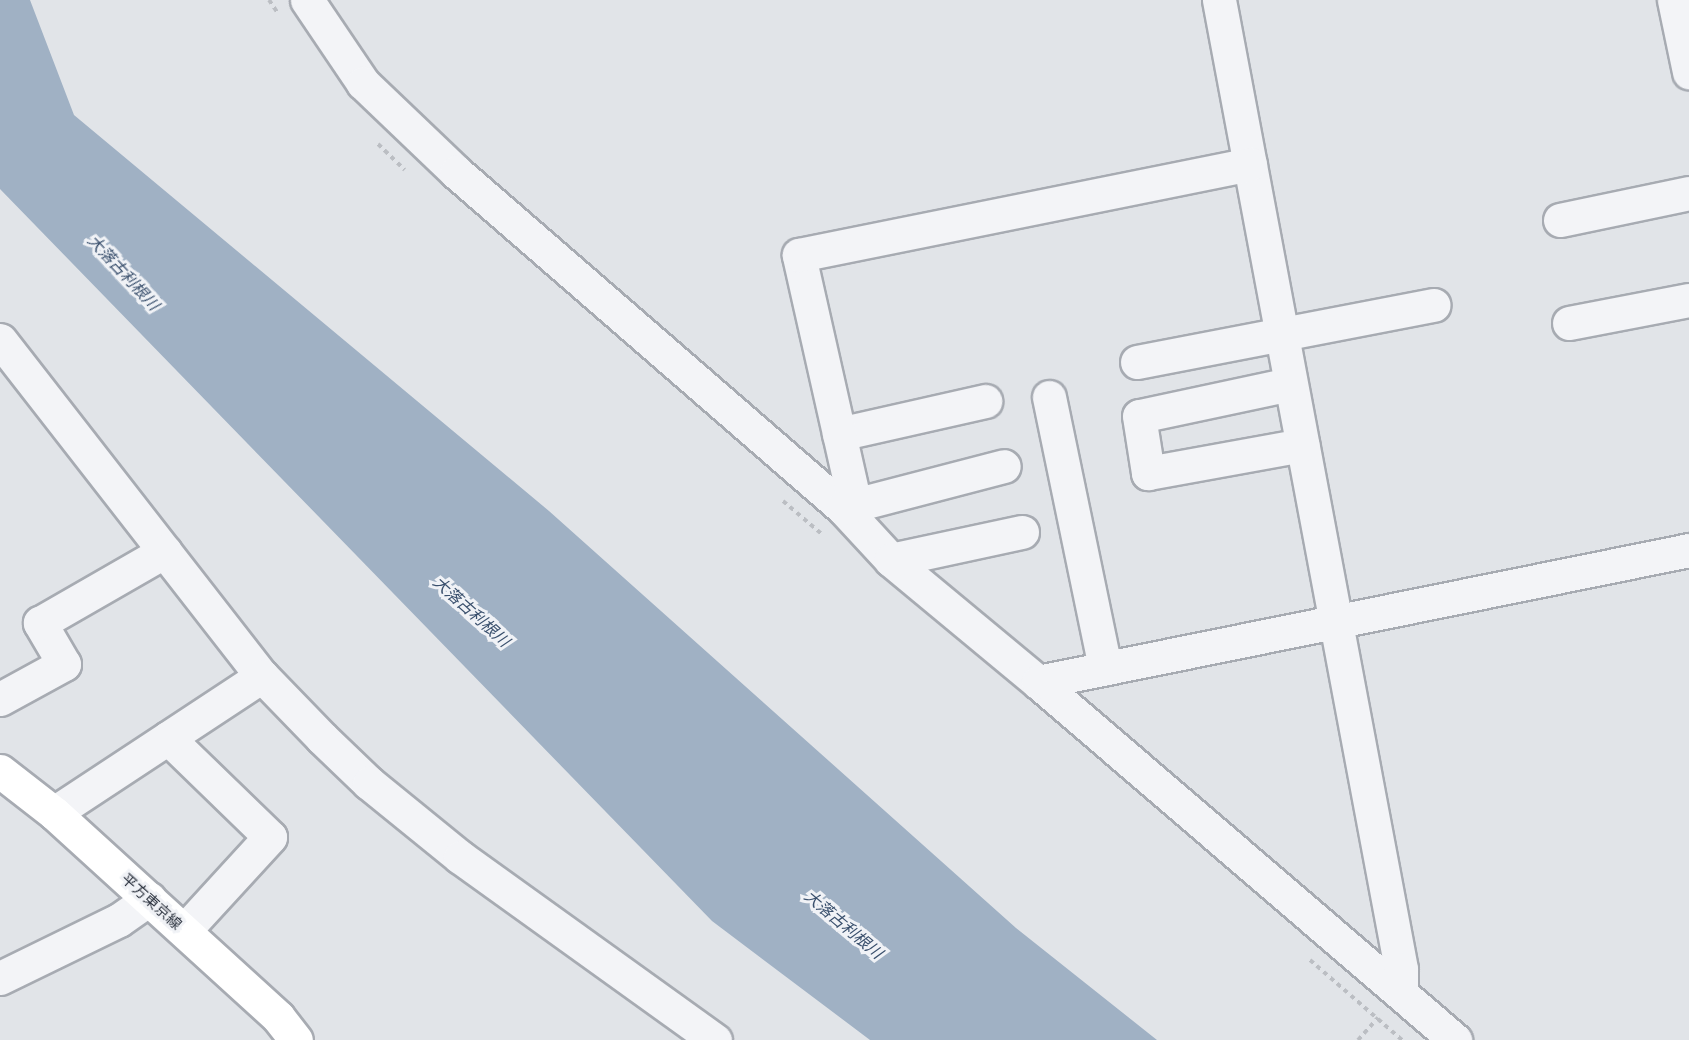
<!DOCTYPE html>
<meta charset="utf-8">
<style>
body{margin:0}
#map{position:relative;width:1689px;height:1040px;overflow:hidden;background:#e1e4e8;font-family:Raleway,"Noto Sans JP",sans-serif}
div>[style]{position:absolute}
.water>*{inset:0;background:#a0b1c4}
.path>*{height:4px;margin-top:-2px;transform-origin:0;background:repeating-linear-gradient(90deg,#bbbec3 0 4.5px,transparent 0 9px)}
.roads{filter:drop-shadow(2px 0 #a7abb2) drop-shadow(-2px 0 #a7abb2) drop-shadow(0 2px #a7abb2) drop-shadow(0 -2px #a7abb2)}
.minor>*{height:33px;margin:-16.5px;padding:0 16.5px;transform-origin:16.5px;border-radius:16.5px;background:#f3f4f7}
.major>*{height:33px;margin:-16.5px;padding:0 16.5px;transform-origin:16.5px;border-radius:16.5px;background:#fff}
span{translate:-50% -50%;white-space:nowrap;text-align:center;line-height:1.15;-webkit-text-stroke:6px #f0f2f6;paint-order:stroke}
.street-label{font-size:15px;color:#2b323e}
.water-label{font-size:16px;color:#3a506d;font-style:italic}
</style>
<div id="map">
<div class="water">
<i style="clip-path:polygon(0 0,30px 0,74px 115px,549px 511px,1016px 928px,1157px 1040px,870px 1040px,712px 921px,0 189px)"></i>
</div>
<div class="path">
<i style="left:269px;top:0;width:14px;rotate:56deg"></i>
<i style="left:378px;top:144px;width:37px;rotate:44deg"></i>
<i style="left:783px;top:501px;width:52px;rotate:40.4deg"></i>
<i style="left:1310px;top:960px;width:122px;rotate:41deg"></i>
<i style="left:1358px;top:1040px;width:30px;rotate:-48deg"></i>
</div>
<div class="roads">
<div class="minor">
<i style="left:307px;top:0;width:100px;rotate:56deg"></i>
<i style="left:363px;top:83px;width:129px;rotate:43.7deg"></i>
<i style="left:456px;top:172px;width:513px;rotate:40.97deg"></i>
<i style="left:843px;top:508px;width:71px;rotate:47.3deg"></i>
<i style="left:891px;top:560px;width:191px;rotate:39.7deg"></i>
<i style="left:1038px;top:682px;width:550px;rotate:40.65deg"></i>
<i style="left:1219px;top:0;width:986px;rotate:79.36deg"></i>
<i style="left:1401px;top:969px;width:24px;rotate:90deg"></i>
<i style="left:1674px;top:0;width:74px;rotate:78.2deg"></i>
<i style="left:1560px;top:220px;width:132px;rotate:-11.8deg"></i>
<i style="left:1569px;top:323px;width:122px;rotate:-10.9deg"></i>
<i style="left:0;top:340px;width:426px;rotate:52.1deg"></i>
<i style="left:262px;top:676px;width:86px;rotate:45.9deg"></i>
<i style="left:322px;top:738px;width:65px;rotate:43.8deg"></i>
<i style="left:369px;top:783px;width:117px;rotate:39.1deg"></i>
<i style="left:460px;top:857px;width:314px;rotate:35.7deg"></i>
<i style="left:1137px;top:362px;width:302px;rotate:-10.9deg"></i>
<i style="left:1290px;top:384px;width:154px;rotate:168deg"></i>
<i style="left:1139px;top:416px;width:58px;rotate:81deg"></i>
<i style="left:1148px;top:473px;width:157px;rotate:-10.3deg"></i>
<i style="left:1049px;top:397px;width:277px;rotate:78.3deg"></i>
<i style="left:839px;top:434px;width:150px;rotate:-12.7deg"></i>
<i style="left:843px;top:508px;width:19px;rotate:-62deg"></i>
<i style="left:852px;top:491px;width:242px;rotate:-102.7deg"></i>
<i style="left:799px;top:255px;width:460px;rotate:-11.4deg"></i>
<i style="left:843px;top:508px;width:166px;rotate:-14.6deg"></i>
<i style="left:891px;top:560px;width:134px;rotate:-12.1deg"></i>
<i style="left:1038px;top:682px;width:664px;rotate:-11.46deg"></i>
<i style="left:0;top:699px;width:73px;rotate:-28.7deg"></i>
<i style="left:64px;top:664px;width:48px;rotate:-120.3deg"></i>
<i style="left:40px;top:623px;width:144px;rotate:-29.9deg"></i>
<i style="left:168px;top:738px;width:142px;rotate:44.1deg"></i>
<i style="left:270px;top:837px;width:127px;rotate:132.5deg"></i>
<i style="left:54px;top:813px;width:249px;rotate:-33.4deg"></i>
<i style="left:0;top:978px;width:132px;rotate:-26deg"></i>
<i style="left:119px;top:920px;width:37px;rotate:-35deg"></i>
</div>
<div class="major">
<i style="left:0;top:771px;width:68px;rotate:37.9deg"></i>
<i style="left:54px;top:813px;width:303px;rotate:42.3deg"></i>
<i style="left:278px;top:1017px;width:29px;rotate:52deg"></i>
</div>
</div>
<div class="street-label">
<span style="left:151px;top:902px;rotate:42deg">平方東京線</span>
</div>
<div class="water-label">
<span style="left:123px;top:273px;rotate:47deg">大落古利根川</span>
<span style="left:471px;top:612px;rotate:42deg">大落古利根川</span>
<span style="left:843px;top:925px;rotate:40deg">大落古利根川</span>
</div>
</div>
